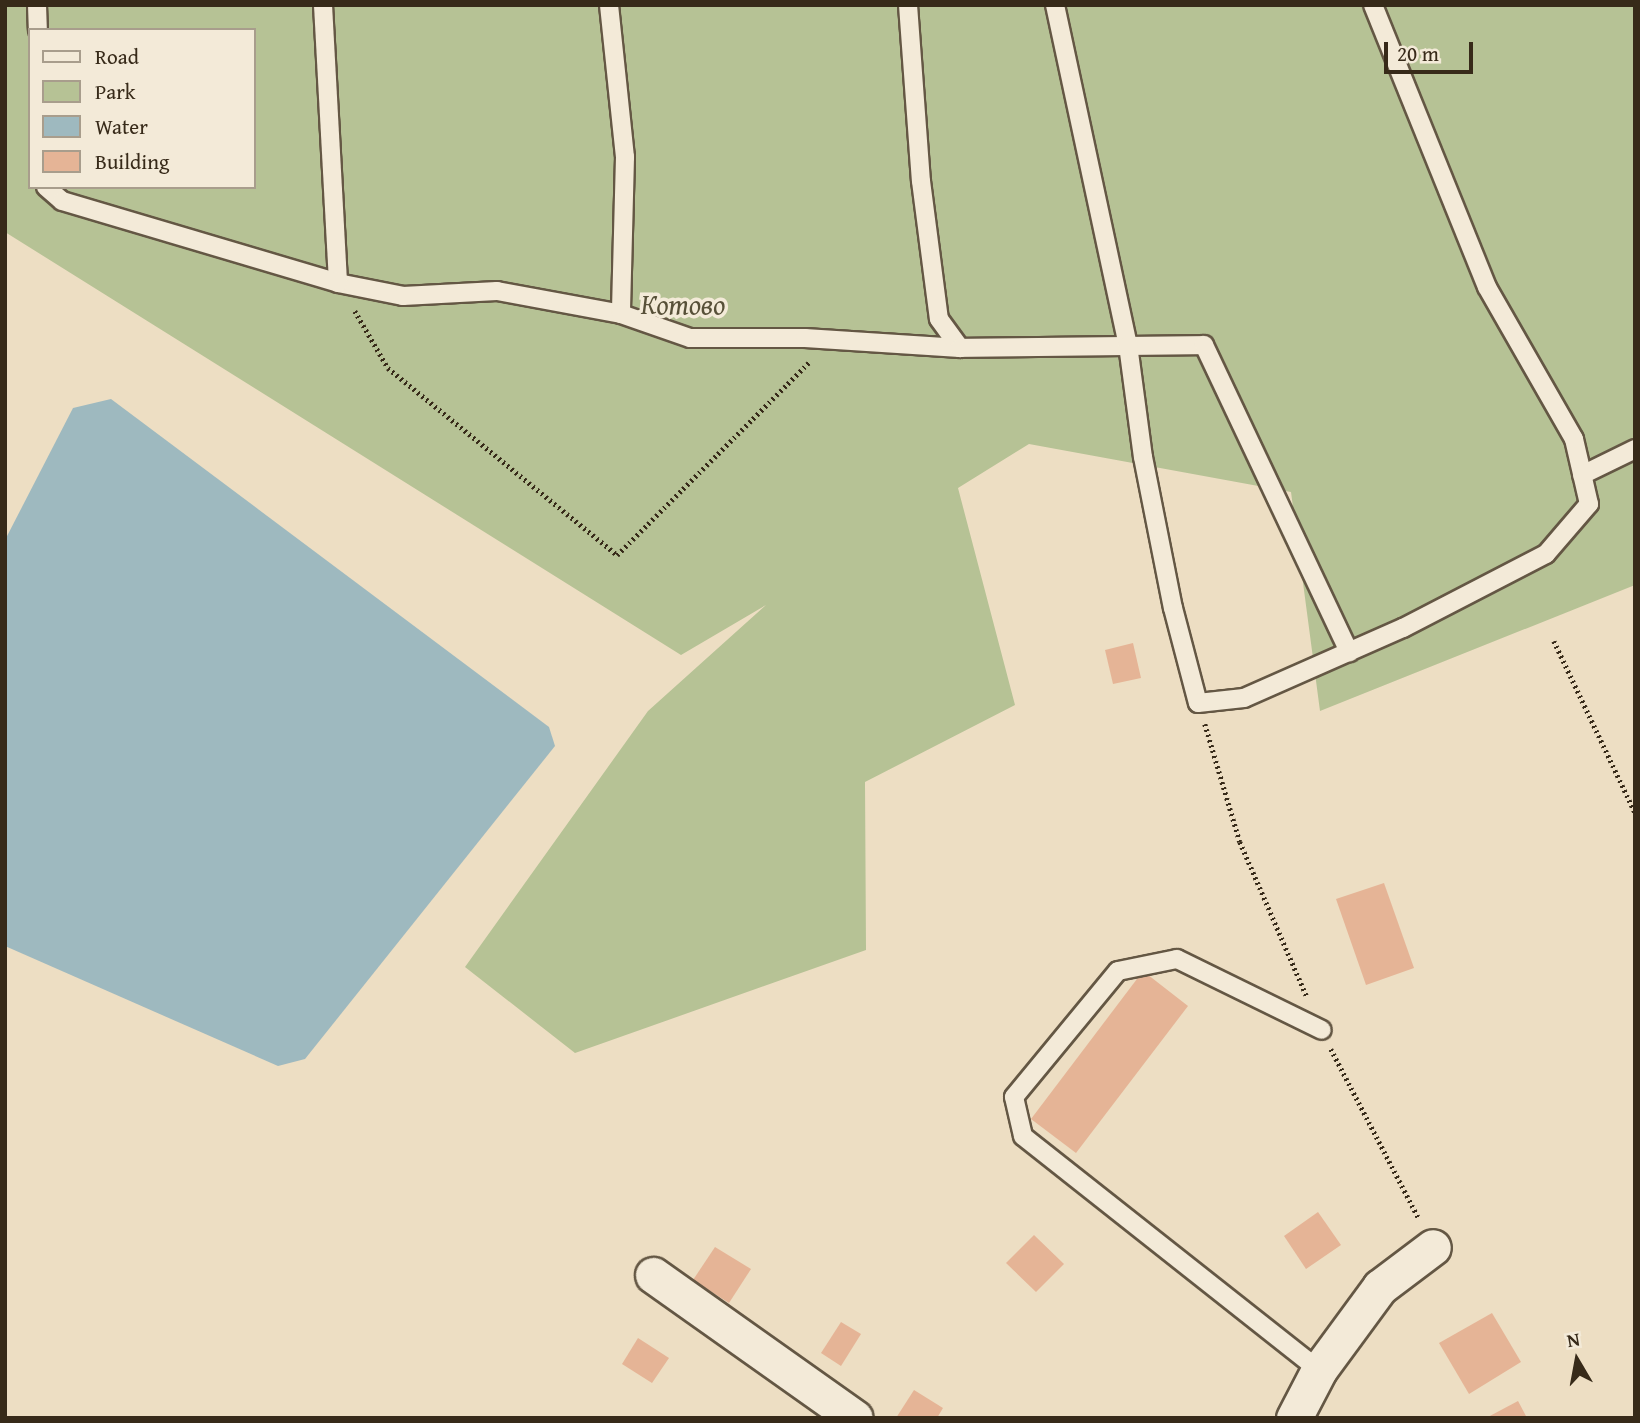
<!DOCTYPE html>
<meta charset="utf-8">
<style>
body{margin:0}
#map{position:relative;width:1640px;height:1423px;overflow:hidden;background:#eddec3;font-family:"Gentium Book Plus",serif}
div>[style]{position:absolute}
.green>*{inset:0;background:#b6c295}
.water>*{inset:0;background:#9eb9bf}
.building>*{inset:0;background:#e5b496}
.path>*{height:4.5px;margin-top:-2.25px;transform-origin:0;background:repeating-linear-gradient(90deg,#372a19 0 2px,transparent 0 5.5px)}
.roads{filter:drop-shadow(2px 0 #645744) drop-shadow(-2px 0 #645744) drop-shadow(0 2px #645744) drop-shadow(0 -2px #645744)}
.service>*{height:18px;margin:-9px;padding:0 9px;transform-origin:9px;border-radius:9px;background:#f3ead8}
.minor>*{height:35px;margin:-17.5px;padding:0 17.5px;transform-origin:17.5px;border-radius:17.5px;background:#f3ead8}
span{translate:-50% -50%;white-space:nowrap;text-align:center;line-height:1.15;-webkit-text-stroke:7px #f3ead8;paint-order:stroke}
.park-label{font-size:28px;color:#575038;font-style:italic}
.frame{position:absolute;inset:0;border:7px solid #372a19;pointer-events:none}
.legend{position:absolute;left:28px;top:28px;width:228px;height:161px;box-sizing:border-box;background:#f3ead8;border:2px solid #a89d8c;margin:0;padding:9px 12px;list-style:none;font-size:21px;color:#372a19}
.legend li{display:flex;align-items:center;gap:14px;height:35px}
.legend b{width:35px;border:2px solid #a89d8c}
.north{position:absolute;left:1542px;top:1325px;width:70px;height:70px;-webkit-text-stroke:5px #f3ead8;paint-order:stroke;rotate:350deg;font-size:19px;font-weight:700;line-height:28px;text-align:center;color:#372a19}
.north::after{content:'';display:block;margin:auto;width:24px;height:32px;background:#372a19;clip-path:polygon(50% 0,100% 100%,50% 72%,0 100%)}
.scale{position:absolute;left:1384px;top:42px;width:89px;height:32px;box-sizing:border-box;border:4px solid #372a19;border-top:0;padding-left:9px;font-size:21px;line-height:24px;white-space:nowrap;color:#372a19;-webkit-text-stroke:5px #f3ead8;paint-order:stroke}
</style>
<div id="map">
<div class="green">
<i style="clip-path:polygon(evenodd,5px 5px,1635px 5px,1635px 585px,1320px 711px,1291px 492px,1029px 444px,958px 488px,1015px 705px,865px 782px,866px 950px,575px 1053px,465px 967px,648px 711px,766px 605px,681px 655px,5px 232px,5px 5px,30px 30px,254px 30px,254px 187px,30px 187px,30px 30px)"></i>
</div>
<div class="water">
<i style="clip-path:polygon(111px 399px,549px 727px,555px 746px,305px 1059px,278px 1066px,5px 946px,5px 540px,73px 408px)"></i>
</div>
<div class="building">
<i style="clip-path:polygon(1133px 643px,1141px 678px,1113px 684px,1105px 650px)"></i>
<i style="clip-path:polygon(1384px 883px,1414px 968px,1366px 985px,1336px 899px)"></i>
<i style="clip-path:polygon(1143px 971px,1188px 1006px,1076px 1153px,1031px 1119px)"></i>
<i style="clip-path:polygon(1318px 1212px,1341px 1245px,1306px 1269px,1284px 1236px)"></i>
<i style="clip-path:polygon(1034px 1235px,1064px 1264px,1036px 1292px,1006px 1263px)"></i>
<i style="clip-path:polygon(715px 1247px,751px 1269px,729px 1303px,693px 1280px)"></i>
<i style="clip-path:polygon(1492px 1313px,1521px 1362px,1469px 1394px,1439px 1343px)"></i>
<i style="clip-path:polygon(841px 1322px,861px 1334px,841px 1366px,821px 1353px)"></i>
<i style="clip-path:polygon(638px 1338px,669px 1358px,652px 1383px,622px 1364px)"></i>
<i style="clip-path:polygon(914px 1390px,943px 1408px,937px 1418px,896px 1418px)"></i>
<i style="clip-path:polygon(1518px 1401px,1527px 1418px,1486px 1418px)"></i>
</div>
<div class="path">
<i style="left:355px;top:311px;width:66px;rotate:59.9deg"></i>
<i style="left:388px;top:368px;width:296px;rotate:39.2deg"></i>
<i style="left:617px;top:555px;width:274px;rotate:-45.1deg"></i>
<i style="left:1554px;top:641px;width:189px;rotate:64.7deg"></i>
<i style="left:1205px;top:724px;width:123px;rotate:73.5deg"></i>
<i style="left:1240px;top:842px;width:169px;rotate:66.6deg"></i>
<i style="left:1331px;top:1049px;width:191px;rotate:62.6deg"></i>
</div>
<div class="roads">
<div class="service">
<i style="left:37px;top:5px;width:25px;rotate:88deg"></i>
<i style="left:323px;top:5px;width:278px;rotate:86.9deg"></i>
<i style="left:338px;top:283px;width:66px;rotate:11.3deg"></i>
<i style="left:403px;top:296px;width:94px;rotate:-3deg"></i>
<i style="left:497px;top:291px;width:126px;rotate:10.5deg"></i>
<i style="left:609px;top:5px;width:153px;rotate:84deg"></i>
<i style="left:625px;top:157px;width:157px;rotate:91.5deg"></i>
<i style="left:621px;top:314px;width:73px;rotate:19.2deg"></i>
<i style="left:690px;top:338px;width:115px"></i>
<i style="left:805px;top:338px;width:155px;rotate:3.7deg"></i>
<i style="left:908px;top:5px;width:176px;rotate:85.8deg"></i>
<i style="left:921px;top:181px;width:139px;rotate:82.6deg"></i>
<i style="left:939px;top:319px;width:36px;rotate:54deg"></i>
<i style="left:960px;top:348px;width:244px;rotate:-0.7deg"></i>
<i style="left:1204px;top:345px;width:340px;rotate:64.7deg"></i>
<i style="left:1055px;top:5px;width:348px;rotate:77.9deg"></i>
<i style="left:1128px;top:345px;width:113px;rotate:82.4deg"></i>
<i style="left:1143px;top:457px;width:154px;rotate:78.8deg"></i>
<i style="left:1173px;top:608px;width:98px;rotate:75.3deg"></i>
<i style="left:1198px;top:703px;width:46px;rotate:-6.2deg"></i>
<i style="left:1244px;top:698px;width:174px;rotate:-23.8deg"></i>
<i style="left:1403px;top:628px;width:161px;rotate:-27.4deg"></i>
<i style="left:1546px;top:554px;width:66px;rotate:-49.3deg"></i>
<i style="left:1589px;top:504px;width:67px;rotate:-103deg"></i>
<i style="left:1574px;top:439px;width:175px;rotate:-119.8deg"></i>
<i style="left:1487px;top:287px;width:304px;rotate:-112deg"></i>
<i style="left:46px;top:187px;width:21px;rotate:41deg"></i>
<i style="left:62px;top:201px;width:288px;rotate:16.5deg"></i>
<i style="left:1582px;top:475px;width:59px;rotate:-26.1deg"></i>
<i style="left:1319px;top:1370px;width:377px;rotate:-141.7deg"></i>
<i style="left:1023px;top:1136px;width:40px;rotate:-103deg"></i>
<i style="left:1014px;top:1097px;width:163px;rotate:-50.5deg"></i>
<i style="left:1118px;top:971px;width:60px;rotate:-11.5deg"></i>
<i style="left:1177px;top:959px;width:161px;rotate:26.1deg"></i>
</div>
<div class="minor">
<i style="left:653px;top:1275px;width:247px;rotate:35.3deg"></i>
<i style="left:1294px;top:1418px;width:54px;rotate:-62.5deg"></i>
<i style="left:1319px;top:1370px;width:103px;rotate:-53.7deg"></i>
<i style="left:1380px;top:1287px;width:66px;rotate:-37deg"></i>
</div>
</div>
<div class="park-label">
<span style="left:683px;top:304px">Котово</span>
</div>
<div class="frame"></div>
<ul class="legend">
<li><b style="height:9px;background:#f3ead8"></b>Road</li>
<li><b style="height:19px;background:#b6c295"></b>Park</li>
<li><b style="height:19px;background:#9eb9bf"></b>Water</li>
<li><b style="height:19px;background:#e5b496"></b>Building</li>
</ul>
<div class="north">N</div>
<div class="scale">20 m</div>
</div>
